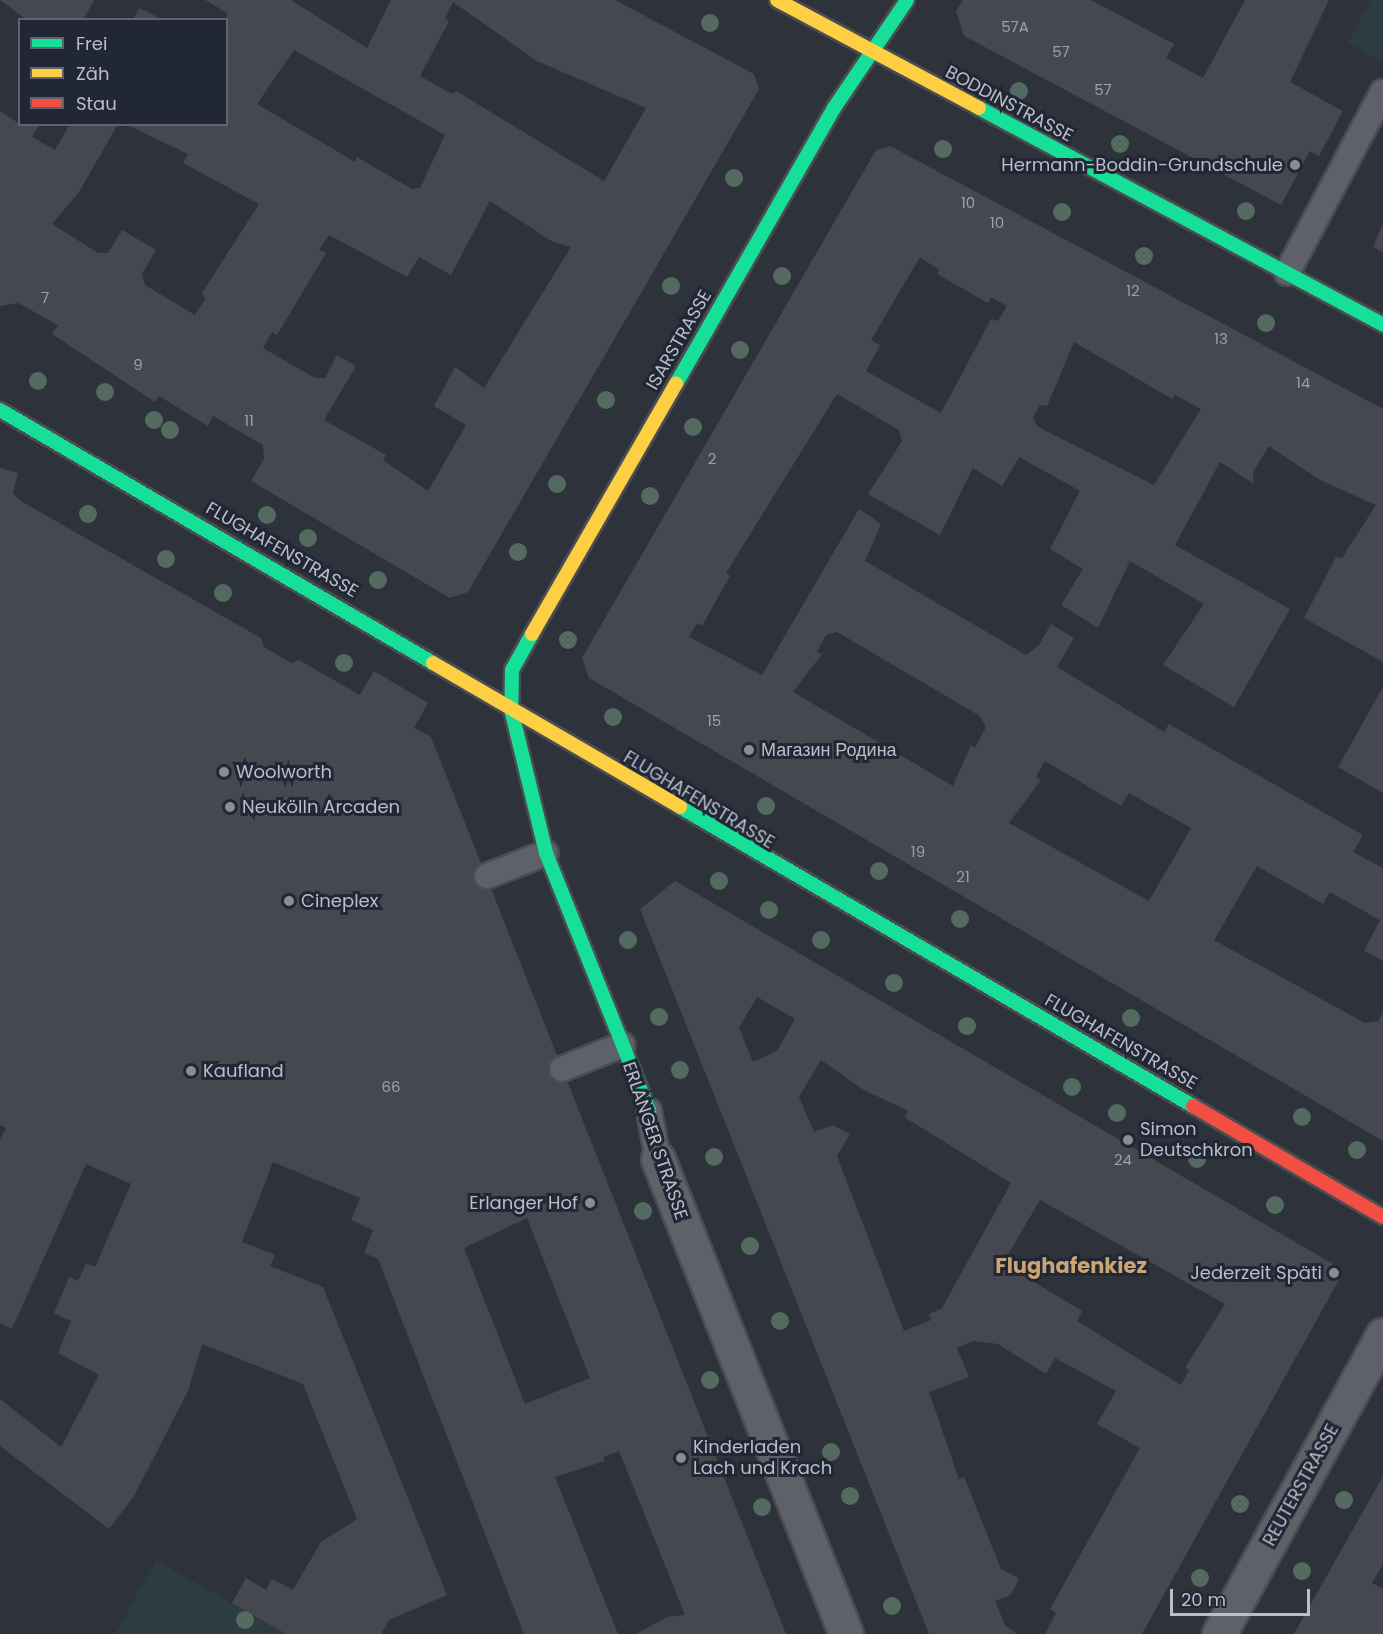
<!DOCTYPE html>
<meta charset="utf-8">
<style>
body{margin:0}
#map{position:relative;width:1383px;height:1634px;overflow:hidden;background:#2e323a;font-family:Poppins,sans-serif}
div>[style]{position:absolute}
.green>*{inset:0;background:#2c3c41}
.building>*{inset:0;background:#45484f}
.roads{filter:drop-shadow(2px 0 #4a4d53) drop-shadow(-2px 0 #4a4d53) drop-shadow(0 2px #4a4d53) drop-shadow(0 -2px #4a4d53)}
.lane>*{height:24px;margin:-12px;padding:0 12px;transform-origin:12px;border-radius:12px;background:#5e6168}
.street>*{height:33px;margin:-16.5px;padding:0 16.5px;transform-origin:16.5px;border-radius:16.5px;background:#5e6168}
.fast>*{height:14px;margin:-7px;padding:0 7px;transform-origin:7px;border-radius:7px;background:#16e098}
.slow>*{height:14px;margin:-7px;padding:0 7px;transform-origin:7px;border-radius:7px;background:#ffcf43}
.jam>*{height:14px;margin:-7px;padding:0 7px;transform-origin:7px;border-radius:7px;background:#f24e42}
.trees>*{width:18px;height:18px;margin:-9px;border-radius:50%;background:#546a60}
.dots>*{width:16px;height:16px;translate:-50% -50%;box-sizing:border-box;border:3px solid #222735;border-radius:50%}
span{translate:-50% -50%;white-space:nowrap;text-align:center;line-height:1.15;-webkit-text-stroke:6px #222735;paint-order:stroke}
.number-label{font-size:15px;color:#9da0ab}
.number-label span{-webkit-text-stroke-width:0}
.street-label{font-size:18px;color:#babeca}
.poi-label{font-size:18px;color:#babeca}
.right{translate:-100% -50%;text-align:right}
.left{translate:0 -50%;text-align:left}
.quarter-label{font-size:21px;color:#cba473;font-weight:700}
.legend{position:absolute;left:18px;top:18px;width:210px;height:108px;box-sizing:border-box;background:#222735;border:2px solid #5f6371;margin:0;padding:8px 10px;list-style:none;font-size:18px;color:#babeca}
.legend li{display:flex;align-items:center;gap:12px;height:30px}
.legend b{width:30px;border:2px solid #5f6371}
.scale{position:absolute;left:1170px;top:1589px;width:140px;height:27px;box-sizing:border-box;border:3px solid #babeca;border-top:0;padding-left:8px;font-size:18px;line-height:21px;white-space:nowrap;color:#babeca;-webkit-text-stroke:4px #222735;paint-order:stroke}
</style>
<div id="map">
<div class="green">
<i style="clip-path:polygon(1371px 0,1383px 0,1383px 62px,1348px 43px)"></i>
<i style="clip-path:polygon(156px 1560px,286px 1634px,115px 1634px)"></i>
</div>
<div class="building">
<i style="clip-path:polygon(0 0,94px 0,83px 20px,27px 20px)"></i>
<i style="clip-path:polygon(evenodd,205px 0,291px 0,367px 48px,391px 0,615px 0,754px 74px,759px 89px,468px 592px,450px 598px,251px 481px,264px 459px,263px 445px,213px 416px,208px 426px,159px 396px,155px 402px,52px 334px,58px 325px,18px 303px,0 306px,0 111px,20px 124px,39px 125px,32px 137px,55px 150px,70px 124px,118px 124px,79px 192px,52px 224px,98px 253px,108px 253px,122px 230px,156px 250px,142px 274px,145px 285px,195px 315px,205px 299px,202px 293px,259px 204px,183px 163px,188px 154px,125px 124px,226px 124px,227px 13px,205px 0,453px 2px,537px 61px,646px 108px,604px 181px,456px 91px,452px 94px,420px 76px,449px 21px,445px 18px,453px 2px,205px 0,294px 50px,445px 135px,420px 188px,412px 189px,357px 157px,355px 162px,257px 104px,294px 50px,205px 0,490px 201px,553px 242px,571px 247px,484px 388px,455px 367px,434px 406px,466px 425px,428px 491px,383px 460px,386px 455px,324px 420px,356px 366px,337px 355px,325px 378px,315px 378px,263px 348px,272px 332px,277px 335px,326px 253px,319px 250px,329px 235px,407px 277px,419px 257px,451px 275px,490px 201px)"></i>
<i style="clip-path:polygon(963px 0,1091px 0,1174px 44px,1166px 58px,1203px 78px,1245px 0,1329px 0,1290px 82px,1343px 111px,1319px 156px,1310px 151px,1281px 205px,964px 36px,956px 11px)"></i>
<i style="clip-path:polygon(139px 8px,156px 16px,156px 20px,133px 20px)"></i>
<i style="clip-path:polygon(evenodd,890px 146px,1383px 409px,1383px 662px,1304px 618px,1336px 557px,1342px 558px,1376px 505px,1320px 480px,1269px 446px,1253px 472px,1254px 484px,1220px 462px,1175px 545px,1290px 609px,1234px 707px,1163px 665px,1204px 604px,1130px 561px,1098px 628px,1061px 605px,1083px 569px,1050px 549px,1080px 491px,1019px 457px,1002px 486px,973px 468px,940px 535px,868px 494px,902px 441px,899px 430px,837px 394px,726px 573px,730px 576px,702px 626px,697px 623px,689px 637px,762px 675px,859px 509px,881px 524px,865px 561px,1026px 655px,1039px 645px,1051px 624px,1074px 638px,1057px 667px,1164px 732px,1169px 724px,1363px 835px,1353px 852px,1383px 868px,1383px 961px,1364px 951px,1380px 920px,1330px 892px,1323px 904px,1257px 866px,1214px 940px,1365px 1023px,1378px 1021px,1383px 1012px,1383px 1141px,589px 678px,582px 658px,876px 150px,890px 146px,920px 257px,939px 270px,937px 274px,988px 303px,991px 297px,1007px 306px,998px 321px,991px 319px,941px 413px,866px 371px,880px 345px,871px 340px,920px 257px,890px 146px,1074px 342px,1172px 399px,1175px 395px,1201px 409px,1154px 485px,1038px 427px,1033px 418px,1040px 405px,1047px 406px,1074px 342px,890px 146px,837px 632px,980px 716px,986px 727px,975px 748px,971px 745px,953px 786px,793px 692px,822px 654px,817px 652px,826px 635px,837px 632px,890px 146px,1045px 761px,1121px 806px,1129px 793px,1191px 828px,1149px 901px,1009px 823px,1041px 780px,1036px 777px,1045px 761px)"></i>
<i style="clip-path:polygon(1383px 223px,1383px 252px,1373px 247px)"></i>
<i style="clip-path:polygon(evenodd,0 468px,18px 473px,13px 493px,19px 500px,261px 638px,264px 647px,291px 663px,299px 660px,360px 695px,374px 671px,428px 703px,414px 728px,431px 737px,786px 1634px,636px 1634px,667px 1617px,685px 1615px,619px 1451px,603px 1457px,605px 1461px,555px 1477px,618px 1634px,524px 1634px,378px 1259px,364px 1253px,373px 1230px,351px 1220px,360px 1198px,273px 1162px,242px 1242px,275px 1255px,270px 1266px,323px 1287px,447px 1595px,389px 1620px,381px 1634px,286px 1634px,232px 1603px,246px 1578px,266px 1590px,272px 1579px,293px 1590px,321px 1542px,357px 1519px,303px 1384px,202px 1344px,188px 1391px,134px 1496px,109px 1529px,0 1446px,0 1399px,61px 1447px,99px 1375px,58px 1353px,71px 1321px,54px 1313px,69px 1277px,78px 1281px,86px 1263px,95px 1267px,131px 1184px,86px 1164px,12px 1329px,0 1323px,0 1140px,6px 1128px,0 1125px,0 468px,527px 1218px,590px 1378px,525px 1404px,464px 1248px,527px 1218px)"></i>
<i style="clip-path:polygon(1383px 687px,1383px 793px,1338px 767px)"></i>
<i style="clip-path:polygon(evenodd,675px 881px,1333px 1264px,1339px 1280px,1142px 1634px,1045px 1634px,1056px 1613px,1050px 1609px,1140px 1448px,1097px 1424px,1116px 1391px,1055px 1358px,1046px 1374px,998px 1344px,973px 1341px,957px 1348px,969px 1377px,929px 1392px,959px 1479px,964px 1477px,1001px 1569px,1019px 1578px,1011px 1595px,995px 1601px,1005px 1625px,1017px 1634px,929px 1634px,640px 909px,675px 881px,757px 997px,795px 1019px,777px 1051px,753px 1062px,739px 1028px,757px 997px,675px 881px,821px 1060px,862px 1089px,908px 1111px,904px 1117px,1011px 1183px,942px 1308px,929px 1314px,931px 1320px,904px 1331px,837px 1156px,850px 1134px,833px 1125px,814px 1132px,799px 1097px,821px 1060px,675px 881px,1040px 1200px,1225px 1304px,1185px 1368px,1189px 1370px,1181px 1385px,1077px 1321px,1082px 1311px,1003px 1263px,1040px 1200px)"></i>
<i style="clip-path:polygon(1383px 1476px,1383px 1564px,1372px 1583px,1383px 1589px,1383px 1634px,1294px 1634px)"></i>
</div>
<div class="roads">
<div class="lane">
<i style="left:1287px;top:273px;width:205px;rotate:-62.1deg"></i>
<i style="left:487px;top:876px;width:63px;rotate:-21.3deg"></i>
<i style="left:562px;top:1069px;width:65px;rotate:-21.8deg"></i>
<i style="left:649px;top:1111px;width:49px;rotate:79.4deg"></i>
</div>
<div class="street">
<i style="left:658px;top:1159px;width:511px;rotate:68.41deg"></i>
<i style="left:1219px;top:1634px;width:341px;rotate:-61.3deg"></i>
</div>
<div class="fast">
<i style="left:979px;top:108px;width:459px;rotate:28.2deg"></i>
<i style="left:676px;top:384px;width:318px;rotate:-60.2deg"></i>
<i style="left:834px;top:108px;width:130px;rotate:-55.9deg"></i>
<i style="left:0;top:410px;width:501px;rotate:30.3deg"></i>
<i style="left:532px;top:634px;width:41px;rotate:119.1deg"></i>
<i style="left:512px;top:670px;width:39px;rotate:91deg"></i>
<i style="left:511px;top:709px;width:148px;rotate:76.3deg"></i>
<i style="left:546px;top:853px;width:278px;rotate:68.2deg"></i>
<i style="left:680px;top:807px;width:594px;rotate:30.24deg"></i>
</div>
<div class="slow">
<i style="left:777px;top:0;width:229px;rotate:28.1deg"></i>
<i style="left:532px;top:634px;width:289px;rotate:-60.1deg"></i>
<i style="left:433px;top:663px;width:286px;rotate:30.2deg"></i>
</div>
<div class="jam">
<i style="left:1193px;top:1106px;width:220px;rotate:30.3deg"></i>
</div>
</div>
<div class="trees">
<i style="left:710px;top:23px"></i>
<i style="left:1019px;top:91px"></i>
<i style="left:1120px;top:144px"></i>
<i style="left:943px;top:149px"></i>
<i style="left:734px;top:178px"></i>
<i style="left:1246px;top:211px"></i>
<i style="left:1062px;top:212px"></i>
<i style="left:1144px;top:256px"></i>
<i style="left:782px;top:276px"></i>
<i style="left:671px;top:286px"></i>
<i style="left:1266px;top:323px"></i>
<i style="left:740px;top:350px"></i>
<i style="left:38px;top:381px"></i>
<i style="left:105px;top:392px"></i>
<i style="left:606px;top:400px"></i>
<i style="left:154px;top:420px"></i>
<i style="left:693px;top:427px"></i>
<i style="left:170px;top:430px"></i>
<i style="left:557px;top:484px"></i>
<i style="left:650px;top:496px"></i>
<i style="left:88px;top:514px"></i>
<i style="left:267px;top:515px"></i>
<i style="left:308px;top:538px"></i>
<i style="left:518px;top:552px"></i>
<i style="left:166px;top:559px"></i>
<i style="left:378px;top:580px"></i>
<i style="left:223px;top:593px"></i>
<i style="left:568px;top:640px"></i>
<i style="left:344px;top:663px"></i>
<i style="left:613px;top:717px"></i>
<i style="left:766px;top:806px"></i>
<i style="left:879px;top:871px"></i>
<i style="left:719px;top:881px"></i>
<i style="left:769px;top:910px"></i>
<i style="left:960px;top:919px"></i>
<i style="left:628px;top:940px"></i>
<i style="left:821px;top:940px"></i>
<i style="left:894px;top:983px"></i>
<i style="left:659px;top:1017px"></i>
<i style="left:1131px;top:1018px"></i>
<i style="left:967px;top:1026px"></i>
<i style="left:680px;top:1070px"></i>
<i style="left:1072px;top:1087px"></i>
<i style="left:1117px;top:1113px"></i>
<i style="left:1302px;top:1117px"></i>
<i style="left:1357px;top:1150px"></i>
<i style="left:714px;top:1157px"></i>
<i style="left:1197px;top:1159px"></i>
<i style="left:1275px;top:1205px"></i>
<i style="left:643px;top:1211px"></i>
<i style="left:750px;top:1246px"></i>
<i style="left:780px;top:1321px"></i>
<i style="left:710px;top:1380px"></i>
<i style="left:831px;top:1452px"></i>
<i style="left:850px;top:1496px"></i>
<i style="left:1344px;top:1500px"></i>
<i style="left:1240px;top:1504px"></i>
<i style="left:762px;top:1507px"></i>
<i style="left:1302px;top:1571px"></i>
<i style="left:1200px;top:1578px"></i>
<i style="left:892px;top:1606px"></i>
<i style="left:245px;top:1620px"></i>
</div>
<div class="dots">
<i style="left:1295px;top:165px;background:#898d98"></i>
<i style="left:749px;top:750px;background:#898d98"></i>
<i style="left:224px;top:772px;background:#898d98"></i>
<i style="left:230px;top:807px;background:#898d98"></i>
<i style="left:289px;top:901px;background:#898d98"></i>
<i style="left:191px;top:1071px;background:#898d98"></i>
<i style="left:1128px;top:1140px;background:#898d98"></i>
<i style="left:590px;top:1203px;background:#898d98"></i>
<i style="left:1334px;top:1273px;background:#898d98"></i>
<i style="left:681px;top:1458px;background:#898d98"></i>
</div>
<div class="number-label">
<span style="left:1015px;top:27px">57A</span>
<span style="left:1061px;top:52px">57</span>
<span style="left:1103px;top:90px">57</span>
<span style="left:968px;top:203px">10</span>
<span style="left:997px;top:223px">10</span>
<span style="left:1133px;top:291px">12</span>
<span style="left:45px;top:298px">7</span>
<span style="left:1221px;top:339px">13</span>
<span style="left:138px;top:365px">9</span>
<span style="left:1303px;top:383px">14</span>
<span style="left:249px;top:421px">11</span>
<span style="left:712px;top:459px">2</span>
<span style="left:714px;top:721px">15</span>
<span style="left:918px;top:852px">19</span>
<span style="left:963px;top:877px">21</span>
<span style="left:391px;top:1087px">66</span>
<span style="left:1123px;top:1160px">24</span>
</div>
<div class="street-label">
<span style="left:1009px;top:104px;rotate:28deg">BODDINSTRASSE</span>
<span style="left:679px;top:340px;rotate:-60deg">ISARSTRASSE</span>
<span style="left:282px;top:550px;rotate:30deg">FLUGHAFENSTRASSE</span>
<span style="left:699px;top:800px;rotate:31deg">FLUGHAFENSTRASSE</span>
<span style="left:1121px;top:1042px;rotate:30deg">FLUGHAFENSTRASSE</span>
<span style="left:655px;top:1141px;rotate:71deg">ERLANGER STRASSE</span>
<span style="left:1301px;top:1485px;rotate:-61deg">REUTERSTRASSE</span>
</div>
<div class="poi-label">
<span class="right" style="left:1283px;top:165px">Hermann-Boddin-Grundschule</span>
<span class="left" style="left:761px;top:750px">Магазин Родина</span>
<span class="left" style="left:236px;top:772px">Woolworth</span>
<span class="left" style="left:242px;top:807px">Neukölln Arcaden</span>
<span class="left" style="left:301px;top:901px">Cineplex</span>
<span class="left" style="left:203px;top:1071px">Kaufland</span>
<span class="left" style="left:1140px;top:1140px">Simon<br>Deutschkron</span>
<span class="right" style="left:578px;top:1203px">Erlanger Hof</span>
<span class="right" style="left:1322px;top:1273px">Jederzeit Späti</span>
<span class="left" style="left:693px;top:1458px">Kinderladen<br>Lach und Krach</span>
</div>
<div class="quarter-label">
<span style="left:1071px;top:1266px">Flughafenkiez</span>
</div>
<ul class="legend">
<li><b style="height:8px;background:#16e098"></b>Frei</li>
<li><b style="height:8px;background:#ffcf43"></b>Zäh</li>
<li><b style="height:8px;background:#f24e42"></b>Stau</li>
</ul>
<div class="scale">20 m</div>
</div>
